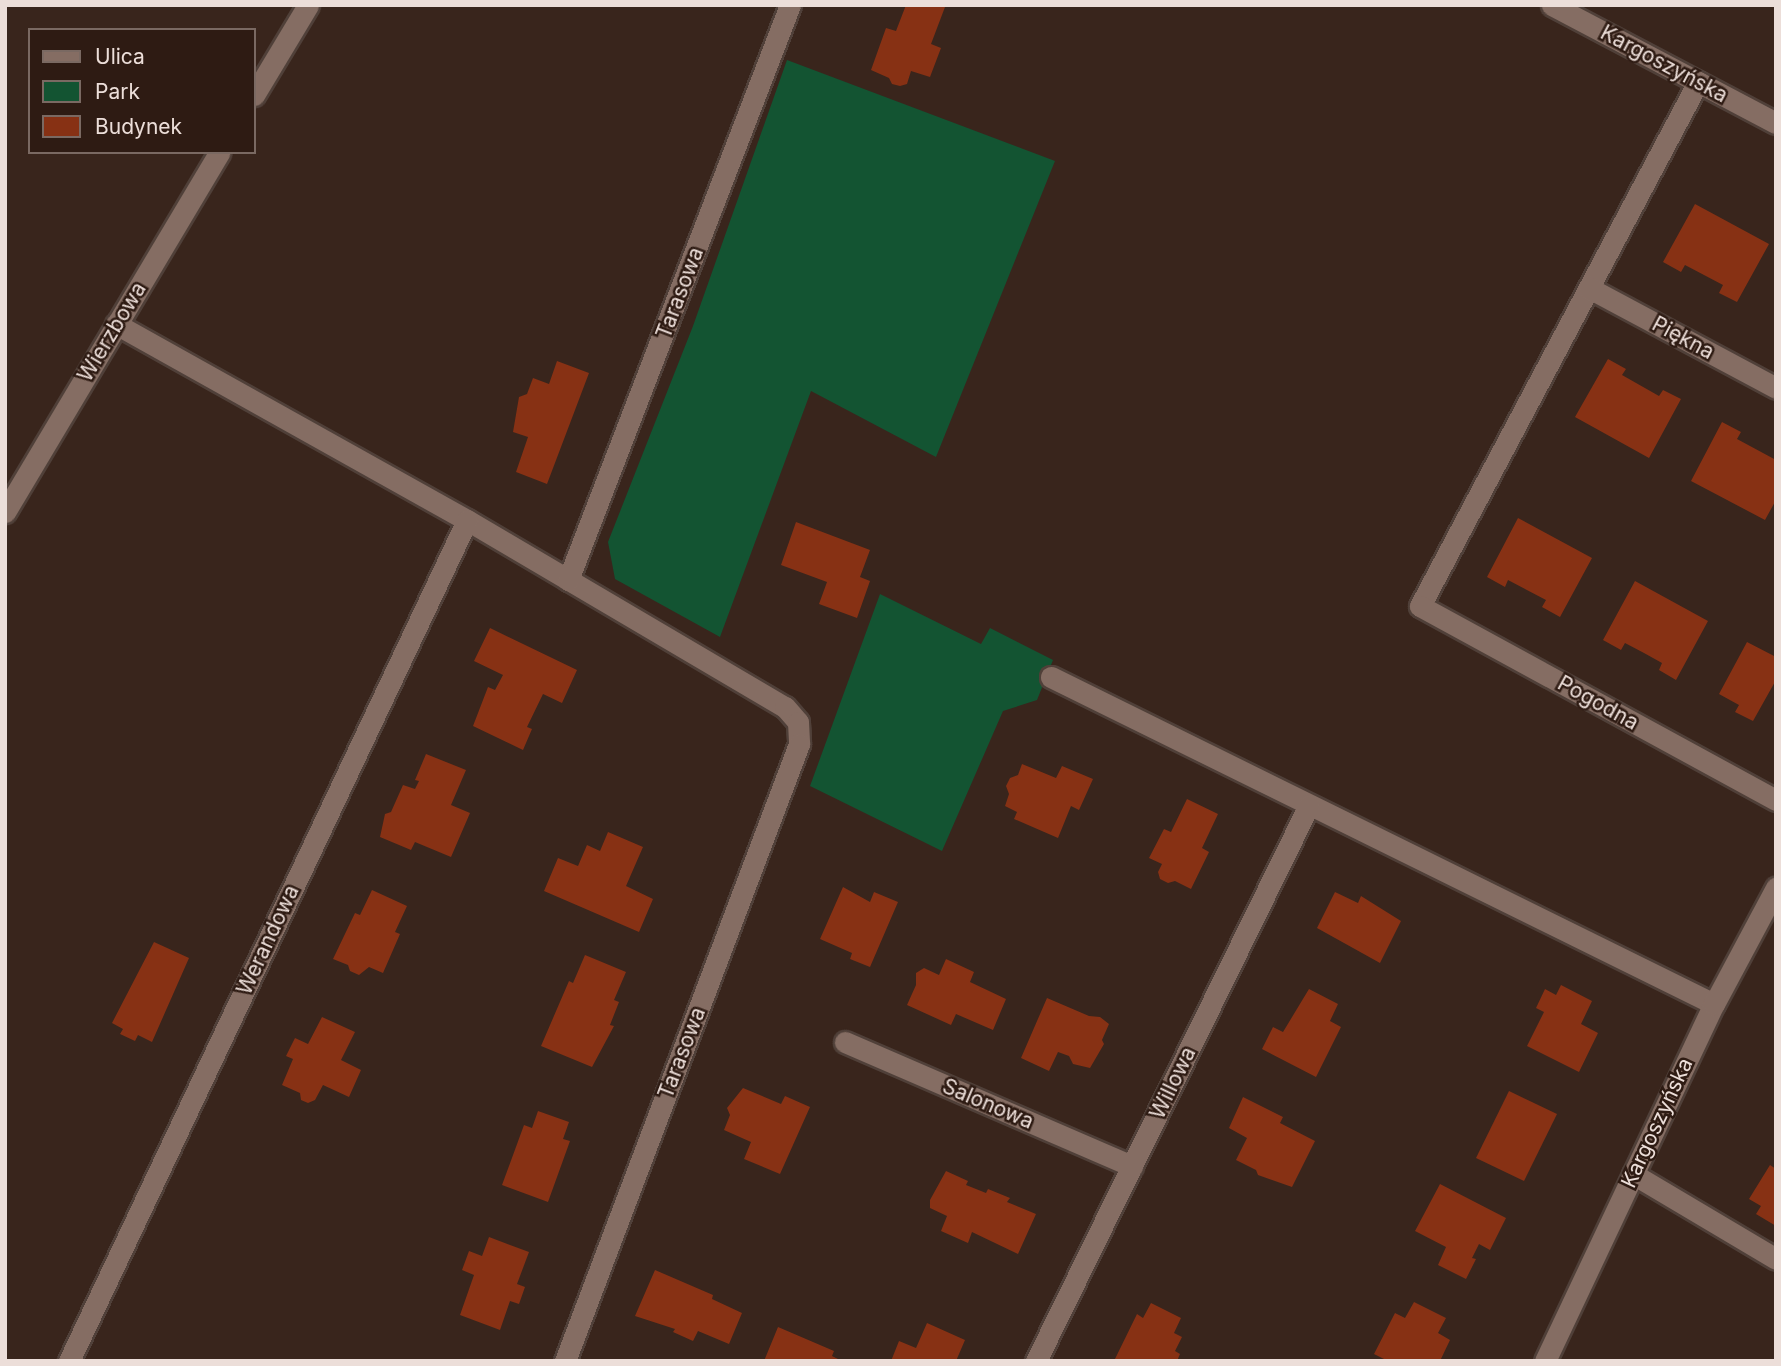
<!DOCTYPE html>
<meta charset="utf-8">
<style>
body{margin:0}
#map{position:relative;width:1781px;height:1366px;overflow:hidden;background:#39251c;font-family:Inter,sans-serif}
div>[style]{position:absolute}
.green>*{inset:0;background:#135432}
.building>*{inset:0;background:#873114}
.roads{filter:drop-shadow(2px 0 #504039) drop-shadow(-2px 0 #504039) drop-shadow(0 2px #504039) drop-shadow(0 -2px #504039)}
.minor>*{height:21px;margin:-10.5px;padding:0 10.5px;transform-origin:10.5px;border-radius:10.5px;background:#856d63}
span{translate:-50% -50%;white-space:nowrap;text-align:center;line-height:1.15;-webkit-text-stroke:5px #2e1b13;paint-order:stroke}
.street-label{font-size:21px;color:#ecded9}
.frame{position:absolute;inset:0;border:7px solid #ecded9;pointer-events:none}
.legend{position:absolute;left:28px;top:28px;width:228px;height:126px;box-sizing:border-box;background:#2e1b13;border:2px solid #7a6962;margin:0;padding:9px 12px;list-style:none;font-size:21px;color:#ecded9}
.legend li{display:flex;align-items:center;gap:14px;height:35px}
.legend b{width:35px;border:2px solid #7a6962}
</style>
<div id="map">
<div class="green">
<i style="clip-path:polygon(787px 60px,1055px 161px,936px 457px,811px 391px,720px 637px,615px 579px,608px 542px,693px 326px)"></i>
<i style="clip-path:polygon(880px 594px,981px 644px,990px 628px,1053px 660px,1037px 700px,1003px 711px,942px 851px,810px 786px)"></i>
</div>
<div class="building">
<i style="clip-path:polygon(906px 5px,945px 7px,931px 44px,941px 48px,930px 77px,911px 71px,907px 84px,900px 86px,892px 84px,889px 78px,871px 70px,886px 28px,896px 31px)"></i>
<i style="clip-path:polygon(1695px 204px,1769px 244px,1737px 302px,1719px 293px,1723px 285px,1685px 265px,1681px 272px,1663px 262px)"></i>
<i style="clip-path:polygon(1608px 359px,1626px 369px,1622px 375px,1659px 396px,1663px 390px,1681px 399px,1649px 458px,1575px 417px)"></i>
<i style="clip-path:polygon(557px 361px,589px 373px,547px 484px,516px 472px,528px 437px,513px 432px,519px 397px,527px 394px,533px 378px,549px 384px)"></i>
<i style="clip-path:polygon(1722px 422px,1741px 432px,1737px 439px,1776px 460px,1776px 500px,1765px 520px,1691px 481px)"></i>
<i style="clip-path:polygon(1518px 518px,1592px 558px,1560px 617px,1542px 607px,1546px 600px,1508px 580px,1505px 587px,1487px 577px)"></i>
<i style="clip-path:polygon(796px 522px,870px 550px,860px 577px,870px 581px,857px 618px,819px 604px,827px 582px,781px 565px)"></i>
<i style="clip-path:polygon(1635px 581px,1708px 621px,1676px 680px,1659px 670px,1662px 663px,1644px 653px,1625px 643px,1621px 650px,1603px 640px)"></i>
<i style="clip-path:polygon(490px 628px,577px 670px,562px 703px,543px 694px,527px 727px,532px 729px,523px 750px,473px 726px,488px 687px,495px 690px,503px 675px,474px 661px)"></i>
<i style="clip-path:polygon(1747px 642px,1776px 657px,1776px 680px,1753px 721px,1735px 712px,1739px 705px,1719px 694px)"></i>
<i style="clip-path:polygon(426px 754px,466px 770px,451px 805px,470px 813px,451px 857px,415px 842px,411px 850px,380px 837px,385px 814px,391px 812px,403px 785px,415px 789px,419px 781px,415px 780px)"></i>
<i style="clip-path:polygon(1022px 764px,1056px 778px,1062px 766px,1093px 779px,1079px 810px,1071px 806px,1058px 838px,1014px 819px,1017px 812px,1005px 806px,1009px 794px,1006px 786px,1010px 778px,1018px 775px)"></i>
<i style="clip-path:polygon(1187px 799px,1218px 814px,1202px 848px,1209px 852px,1191px 889px,1175px 881px,1168px 883px,1160px 879px,1158px 872px,1162px 864px,1149px 858px,1164px 829px,1171px 832px)"></i>
<i style="clip-path:polygon(608px 832px,643px 847px,626px 886px,653px 899px,639px 932px,544px 891px,558px 858px,578px 866px,587px 845px,600px 851px)"></i>
<i style="clip-path:polygon(843px 887px,870px 902px,874px 892px,898px 902px,870px 967px,850px 959px,852px 953px,820px 939px)"></i>
<i style="clip-path:polygon(372px 890px,407px 906px,395px 932px,400px 934px,383px 973px,369px 967px,359px 975px,350px 971px,348px 965px,333px 959px,355px 913px,360px 915px)"></i>
<i style="clip-path:polygon(1335px 892px,1358px 903px,1361px 896px,1401px 921px,1380px 963px,1317px 928px)"></i>
<i style="clip-path:polygon(154px 942px,189px 958px,152px 1042px,138px 1035px,135px 1041px,120px 1034px,123px 1029px,112px 1023px)"></i>
<i style="clip-path:polygon(585px 955px,626px 972px,614px 1000px,619px 1002px,610px 1025px,614px 1026px,592px 1067px,541px 1046px,569px 981px,573px 983px)"></i>
<i style="clip-path:polygon(946px 959px,974px 972px,970px 982px,1006px 999px,993px 1030px,956px 1014px,951px 1025px,907px 1005px,916px 985px,916px 973px,924px 968px,939px 975px)"></i>
<i style="clip-path:polygon(1561px 985px,1592px 1001px,1581px 1024px,1598px 1033px,1579px 1072px,1527px 1046px,1544px 1012px,1536px 1008px,1545px 989px,1556px 995px)"></i>
<i style="clip-path:polygon(1309px 989px,1338px 1004px,1330px 1021px,1341px 1027px,1316px 1077px,1262px 1049px,1273px 1027px,1283px 1032px)"></i>
<i style="clip-path:polygon(1047px 998px,1089px 1016px,1100px 1017px,1109px 1024px,1102px 1040px,1104px 1044px,1090px 1068px,1073px 1064px,1069px 1056px,1058px 1052px,1049px 1071px,1021px 1058px)"></i>
<i style="clip-path:polygon(322px 1017px,355px 1032px,341px 1060px,361px 1070px,349px 1097px,323px 1085px,315px 1100px,308px 1103px,301px 1100px,300px 1093px,282px 1085px,293px 1059px,286px 1056px,295px 1038px,308px 1044px)"></i>
<i style="clip-path:polygon(743px 1088px,781px 1104px,785px 1096px,810px 1107px,780px 1174px,744px 1159px,751px 1142px,724px 1130px,730px 1115px,727px 1108px)"></i>
<i style="clip-path:polygon(1509px 1091px,1557px 1114px,1524px 1181px,1476px 1158px)"></i>
<i style="clip-path:polygon(1243px 1097px,1283px 1117px,1280px 1123px,1315px 1141px,1292px 1187px,1258px 1175px,1256px 1170px,1236px 1160px,1247px 1138px,1229px 1128px)"></i>
<i style="clip-path:polygon(538px 1111px,569px 1122px,563px 1139px,570px 1141px,548px 1202px,502px 1185px,524px 1125px,532px 1128px)"></i>
<i style="clip-path:polygon(1770px 1165px,1776px 1169px,1776px 1226px,1756px 1214px,1761px 1206px,1749px 1199px)"></i>
<i style="clip-path:polygon(946px 1171px,968px 1181px,966px 1185px,986px 1193px,988px 1189px,1010px 1198px,1007px 1202px,1036px 1214px,1018px 1254px,972px 1232px,968px 1243px,941px 1231px,947px 1216px,930px 1208px,930px 1200px)"></i>
<i style="clip-path:polygon(1440px 1184px,1506px 1218px,1490px 1250px,1479px 1244px,1472px 1258px,1476px 1259px,1466px 1279px,1438px 1265px,1446px 1247px,1415px 1231px)"></i>
<i style="clip-path:polygon(489px 1237px,529px 1252px,517px 1284px,525px 1287px,519px 1304px,510px 1301px,500px 1330px,460px 1315px,474px 1275px,462px 1270px,469px 1251px,482px 1256px)"></i>
<i style="clip-path:polygon(655px 1270px,713px 1295px,712px 1299px,742px 1313px,729px 1344px,698px 1331px,693px 1341px,673px 1332px,675px 1329px,635px 1316px)"></i>
<i style="clip-path:polygon(1414px 1302px,1446px 1318px,1438px 1333px,1450px 1340px,1440px 1361px,1388px 1361px,1374px 1354px,1395px 1313px,1405px 1318px)"></i>
<i style="clip-path:polygon(1151px 1303px,1181px 1318px,1174px 1333px,1182px 1337px,1175px 1351px,1180px 1354px,1177px 1361px,1114px 1361px,1137px 1314px,1143px 1318px)"></i>
<i style="clip-path:polygon(927px 1323px,965px 1340px,956px 1361px,891px 1361px,899px 1341px,916px 1348px)"></i>
<i style="clip-path:polygon(778px 1327px,834px 1351px,832px 1356px,842px 1361px,764px 1361px)"></i>
</div>
<div class="roads">
<div class="minor">
<i style="left:1552px;top:5px;width:253px;rotate:27.8deg"></i>
<i style="left:1698px;top:82px;width:593px;rotate:117.95deg"></i>
<i style="left:1420px;top:606px;width:405px;rotate:28.6deg"></i>
<i style="left:254px;top:95px;width:105px;rotate:-59deg"></i>
<i style="left:1589px;top:288px;width:212px;rotate:28.1deg"></i>
<i style="left:116px;top:324px;width:402px;rotate:29.2deg"></i>
<i style="left:467px;top:520px;width:369px;rotate:30.5deg"></i>
<i style="left:785px;top:707px;width:20px;rotate:49deg"></i>
<i style="left:798px;top:722px;width:22px;rotate:87deg"></i>
<i style="left:799px;top:744px;width:660px;rotate:110.77deg"></i>
<i style="left:5px;top:512px;width:419px;rotate:-59.2deg"></i>
<i style="left:568px;top:580px;width:616px;rotate:-68.89deg"></i>
<i style="left:1051px;top:677px;width:739px;rotate:26.25deg"></i>
<i style="left:845px;top:1042px;width:313px;rotate:23.4deg"></i>
<i style="left:1633px;top:1174px;width:166px;rotate:30.7deg"></i>
<i style="left:69px;top:1361px;width:930px;rotate:-64.67deg"></i>
<i style="left:1036px;top:1361px;width:619px;rotate:-63.85deg"></i>
<i style="left:1545px;top:1361px;width:395px;rotate:-64.7deg"></i>
<i style="left:1714px;top:1004px;width:132px;rotate:-61.9deg"></i>
</div>
</div>
<div class="street-label">
<span style="left:1664px;top:64px;rotate:28deg">Kargoszyńska</span>
<span style="left:680px;top:293px;rotate:-69deg">Tarasowa</span>
<span style="left:112px;top:332px;rotate:-59deg">Wierzbowa</span>
<span style="left:1683px;top:338px;rotate:28deg">Piękna</span>
<span style="left:1598px;top:703px;rotate:29deg">Pogodna</span>
<span style="left:268px;top:940px;rotate:-65deg">Werandowa</span>
<span style="left:682px;top:1053px;rotate:-69deg">Tarasowa</span>
<span style="left:1173px;top:1083px;rotate:-64deg">Willowa</span>
<span style="left:988px;top:1104px;rotate:23deg">Salonowa</span>
<span style="left:1657px;top:1123px;rotate:-65deg">Kargoszyńska</span>
</div>
<div class="frame"></div>
<ul class="legend">
<li><b style="height:9px;background:#856d63"></b>Ulica</li>
<li><b style="height:19px;background:#135432"></b>Park</li>
<li><b style="height:19px;background:#873114"></b>Budynek</li>
</ul>
</div>
